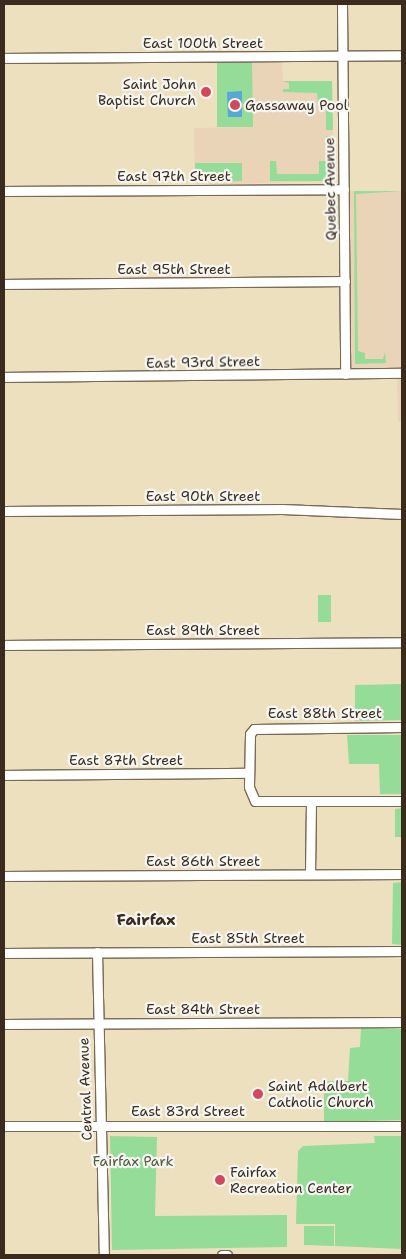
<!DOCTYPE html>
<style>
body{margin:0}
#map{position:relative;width:406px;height:1259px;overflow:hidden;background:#ede0bf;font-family:"Shantell Sans",sans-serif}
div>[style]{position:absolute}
.built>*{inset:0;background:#e9d4b8}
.green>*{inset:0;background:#94dc97}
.water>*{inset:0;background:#56a9d2}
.roads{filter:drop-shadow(1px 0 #796a56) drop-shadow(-1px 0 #796a56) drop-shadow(0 1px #796a56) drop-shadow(0 -1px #796a56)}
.minor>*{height:9px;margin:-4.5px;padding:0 4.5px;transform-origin:4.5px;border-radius:4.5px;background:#fff}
.dots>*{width:14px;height:14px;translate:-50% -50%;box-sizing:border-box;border:2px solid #f6f6f2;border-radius:50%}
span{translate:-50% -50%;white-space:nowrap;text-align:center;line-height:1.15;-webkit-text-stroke:4.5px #f6f6f2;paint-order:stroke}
.street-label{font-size:14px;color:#3b2a1e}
.poi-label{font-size:14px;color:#3b2a1e}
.right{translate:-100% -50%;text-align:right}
.left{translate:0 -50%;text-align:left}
.park-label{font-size:14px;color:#51563c}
.quarter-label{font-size:16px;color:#3b2a1e;font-weight:700}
.frame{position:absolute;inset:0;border:5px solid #3b2a1e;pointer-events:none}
</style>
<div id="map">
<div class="built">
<i style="clip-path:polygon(252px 61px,282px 61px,283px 81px,332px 81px,334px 181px,195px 185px,194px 128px,252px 127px)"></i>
<i style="clip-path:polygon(344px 191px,402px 191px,402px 422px,398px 422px,397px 373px,345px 374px)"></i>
</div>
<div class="green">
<i style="clip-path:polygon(217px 61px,252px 61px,253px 127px,217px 127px)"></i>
<i style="clip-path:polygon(282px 81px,332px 81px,333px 130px,326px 130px,326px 105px,318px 105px,317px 93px,283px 92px,283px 89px,289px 89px,289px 83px)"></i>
<i style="clip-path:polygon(326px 136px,333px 136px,334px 181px,270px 181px,270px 161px,276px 161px,277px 174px,319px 174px,319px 161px,326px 161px)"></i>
<i style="clip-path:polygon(195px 163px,242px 163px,242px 181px,195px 182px)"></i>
<i style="clip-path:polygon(354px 191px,402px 191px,356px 194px,358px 351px,365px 353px,365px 359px,383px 359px,385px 352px,386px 363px,355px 364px)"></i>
<i style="clip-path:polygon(318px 595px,331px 595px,331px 622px,318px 622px)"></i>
<i style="clip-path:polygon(402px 684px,402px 720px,355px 721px,355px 685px)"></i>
<i style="clip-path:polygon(347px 735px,402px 735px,402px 794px,380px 794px,379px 764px,349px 764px)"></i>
<i style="clip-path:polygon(402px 808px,402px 837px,395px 837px,395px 809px)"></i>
<i style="clip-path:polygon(402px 882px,402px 945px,392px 944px,393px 883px)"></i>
<i style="clip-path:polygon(361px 1027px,402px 1029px,402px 1120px,324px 1122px,324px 1081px,348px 1081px,350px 1048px,360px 1047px)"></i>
<i style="clip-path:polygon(110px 1136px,157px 1137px,155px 1216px,287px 1215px,287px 1247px,112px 1250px)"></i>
<i style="clip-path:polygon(374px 1136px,402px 1136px,402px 1249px,335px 1246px,335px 1224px,296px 1224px,298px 1151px,303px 1146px,375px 1143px)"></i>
<i style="clip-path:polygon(304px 1226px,334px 1226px,334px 1246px,304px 1245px)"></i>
</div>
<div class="water">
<i style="clip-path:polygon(242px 91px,242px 117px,228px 117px,227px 92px)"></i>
</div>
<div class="roads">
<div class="minor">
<i style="left:342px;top:4px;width:370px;rotate:89.5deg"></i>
<i style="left:4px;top:58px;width:398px;rotate:-0.4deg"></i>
<i style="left:4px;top:191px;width:340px;rotate:-0.3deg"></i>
<i style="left:4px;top:284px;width:341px;rotate:-0.5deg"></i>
<i style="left:4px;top:377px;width:398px;rotate:-0.6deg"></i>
<i style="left:4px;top:511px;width:278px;rotate:-0.4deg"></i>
<i style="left:282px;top:509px;width:120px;rotate:2.4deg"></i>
<i style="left:4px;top:645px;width:398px;rotate:-0.4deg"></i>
<i style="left:402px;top:727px;width:148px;rotate:179.2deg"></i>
<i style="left:254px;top:729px;width:6px;rotate:129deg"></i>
<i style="left:250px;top:734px;width:53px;rotate:91.1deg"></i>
<i style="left:249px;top:787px;width:15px;rotate:67deg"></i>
<i style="left:255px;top:801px;width:147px"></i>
<i style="left:4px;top:775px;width:245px;rotate:-0.5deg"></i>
<i style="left:310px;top:874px;width:72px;rotate:-89.2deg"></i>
<i style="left:4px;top:876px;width:398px;rotate:-0.3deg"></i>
<i style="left:97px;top:952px;width:303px;rotate:88.7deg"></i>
<i style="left:4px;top:953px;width:398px;rotate:-0.3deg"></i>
<i style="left:4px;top:1024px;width:398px;rotate:-0.3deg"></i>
<i style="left:4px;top:1126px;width:398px"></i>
<i style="left:222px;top:1255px;width:5px"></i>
</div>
</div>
<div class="dots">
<i style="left:206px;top:92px;background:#d1495b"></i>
<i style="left:235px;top:105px;background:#d1495b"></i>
<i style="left:258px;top:1094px;background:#d1495b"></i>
<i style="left:220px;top:1180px;background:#d1495b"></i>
</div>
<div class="street-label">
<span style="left:203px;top:43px">East 100th Street</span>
<span style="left:174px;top:176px">East 97th Street</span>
<span style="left:330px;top:189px;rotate:-91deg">Quebec Avenue</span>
<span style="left:174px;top:269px">East 95th Street</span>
<span style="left:203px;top:362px;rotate:-1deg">East 93rd Street</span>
<span style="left:203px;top:496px">East 90th Street</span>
<span style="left:203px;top:630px">East 89th Street</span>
<span style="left:325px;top:713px">East 88th Street</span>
<span style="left:126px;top:760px">East 87th Street</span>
<span style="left:203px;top:861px">East 86th Street</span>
<span style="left:248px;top:938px">East 85th Street</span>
<span style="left:203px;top:1009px">East 84th Street</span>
<span style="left:85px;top:1089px;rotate:-92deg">Central Avenue</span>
<span style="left:188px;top:1111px">East 83rd Street</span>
</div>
<div class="poi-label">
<span class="right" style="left:196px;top:92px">Saint John<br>Baptist Church</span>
<span class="left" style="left:245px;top:105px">Gassaway Pool</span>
<span class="left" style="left:268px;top:1094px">Saint Adalbert<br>Catholic Church</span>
<span class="left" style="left:230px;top:1180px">Fairfax<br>Recreation Center</span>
</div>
<div class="park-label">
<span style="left:133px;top:1161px">Fairfax Park</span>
</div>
<div class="quarter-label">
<span style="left:146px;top:920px">Fairfax</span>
</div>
<div class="frame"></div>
</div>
